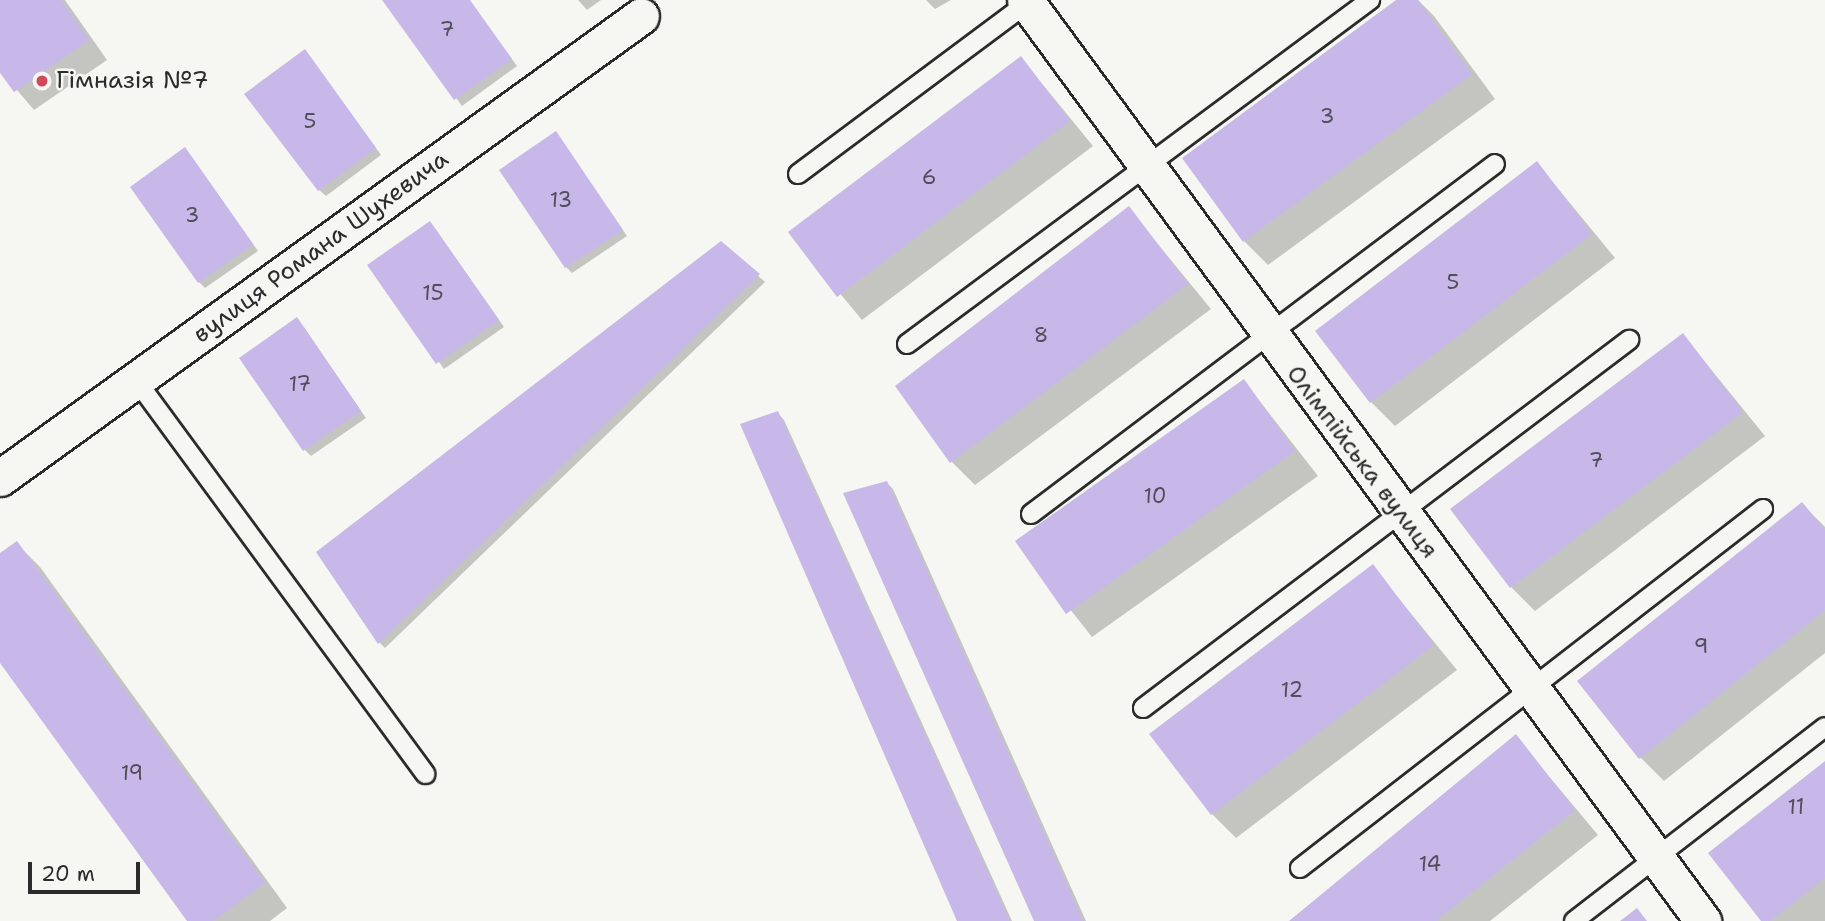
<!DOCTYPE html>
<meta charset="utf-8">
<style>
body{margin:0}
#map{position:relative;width:1825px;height:921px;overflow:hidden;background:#f6f6f2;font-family:"Shantell Sans",sans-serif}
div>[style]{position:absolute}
.shadow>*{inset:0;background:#0003}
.building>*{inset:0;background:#c8b8ea}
.roads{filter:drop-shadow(2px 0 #2b2b2b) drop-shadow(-2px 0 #2b2b2b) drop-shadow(0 2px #2b2b2b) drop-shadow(0 -2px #2b2b2b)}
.lane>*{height:18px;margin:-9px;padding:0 9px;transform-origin:9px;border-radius:9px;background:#f6f6f2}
.street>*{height:35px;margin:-17.5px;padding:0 17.5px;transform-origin:17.5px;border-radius:17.5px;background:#f6f6f2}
.dots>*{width:19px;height:19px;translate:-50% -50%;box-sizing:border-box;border:4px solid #f6f6f2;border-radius:50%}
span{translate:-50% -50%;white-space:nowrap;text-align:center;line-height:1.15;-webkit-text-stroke:5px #f6f6f2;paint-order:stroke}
.number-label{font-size:21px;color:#524e5b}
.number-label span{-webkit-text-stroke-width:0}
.poi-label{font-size:24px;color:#2b2b2b}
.left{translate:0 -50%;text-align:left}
.street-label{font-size:24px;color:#2b2b2b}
.scale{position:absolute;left:28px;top:862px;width:112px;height:32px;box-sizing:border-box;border:4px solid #2b2b2b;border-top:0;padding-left:9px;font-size:21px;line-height:24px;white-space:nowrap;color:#2b2b2b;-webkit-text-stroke:5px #f6f6f2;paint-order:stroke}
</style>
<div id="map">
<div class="shadow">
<i style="clip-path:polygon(0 0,65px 0,107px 60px,34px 110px,0 70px)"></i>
<i style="clip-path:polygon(384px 0,469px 0,517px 66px,462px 106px)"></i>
<i style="clip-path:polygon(578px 0,601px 0,587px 10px)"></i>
<i style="clip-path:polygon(926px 0,951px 0,935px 9px)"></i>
<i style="clip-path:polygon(1399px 0,1418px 0,1434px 16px,1495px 99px,1268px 265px,1244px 241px)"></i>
<i style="clip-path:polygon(311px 58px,381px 155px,326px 196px,319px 190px)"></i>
<i style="clip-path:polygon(1021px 58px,1093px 146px,862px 320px,790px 233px)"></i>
<i style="clip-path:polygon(556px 134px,627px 236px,572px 273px,566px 267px)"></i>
<i style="clip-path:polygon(191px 156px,258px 251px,205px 288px,199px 282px)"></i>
<i style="clip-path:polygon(1537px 163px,1615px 258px,1395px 426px,1371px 402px)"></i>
<i style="clip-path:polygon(1129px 209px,1211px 309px,975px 485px,951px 461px)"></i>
<i style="clip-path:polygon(436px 230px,504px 327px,444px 369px,370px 265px)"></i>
<i style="clip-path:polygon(721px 243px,765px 282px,385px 648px,379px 642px)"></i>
<i style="clip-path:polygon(303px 326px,366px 418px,311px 456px,305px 450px)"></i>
<i style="clip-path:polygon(1683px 335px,1765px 436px,1535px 611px,1511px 587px)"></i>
<i style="clip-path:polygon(1244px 381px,1318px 476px,1092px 637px,1017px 542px)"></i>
<i style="clip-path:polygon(778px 413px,784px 420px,1012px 921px,959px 921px)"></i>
<i style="clip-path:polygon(887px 483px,893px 489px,1086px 921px,1035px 921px)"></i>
<i style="clip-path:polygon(1802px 504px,1825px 527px,1825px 653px,1664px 781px,1640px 757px)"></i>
<i style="clip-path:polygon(16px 543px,40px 567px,287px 908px,270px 921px,189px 921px,0 660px,0 555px)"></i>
<i style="clip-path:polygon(1373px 567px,1457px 670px,1236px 838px,1212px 814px)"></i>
<i style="clip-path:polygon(1516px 737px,1598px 835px,1490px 921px,1291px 921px)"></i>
<i style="clip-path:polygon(1825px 763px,1825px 921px,1763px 921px)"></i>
</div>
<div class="building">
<i style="clip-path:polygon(0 0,61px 0,89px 40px,14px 92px,0 73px)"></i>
<i style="clip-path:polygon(382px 0,470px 0,512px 59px,454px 100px)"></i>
<i style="clip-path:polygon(1396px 0,1418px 0,1472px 74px,1243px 242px,1182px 158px)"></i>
<i style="clip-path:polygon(305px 49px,376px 148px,318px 191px,244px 94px)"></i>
<i style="clip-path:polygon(1021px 56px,1070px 121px,837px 297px,788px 232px)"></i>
<i style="clip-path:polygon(556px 131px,623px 230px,565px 268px,499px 170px)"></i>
<i style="clip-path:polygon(185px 147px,253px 244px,198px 283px,130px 187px)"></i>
<i style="clip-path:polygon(1537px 161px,1592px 234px,1370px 403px,1315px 331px)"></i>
<i style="clip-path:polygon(1129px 206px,1188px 284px,950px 463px,895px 386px)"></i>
<i style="clip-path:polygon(430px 221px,499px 320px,436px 364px,367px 265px)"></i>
<i style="clip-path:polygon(721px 241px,760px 274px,378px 644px,316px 552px)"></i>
<i style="clip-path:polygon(297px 317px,361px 411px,303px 451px,239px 358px)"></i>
<i style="clip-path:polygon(1683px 333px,1743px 412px,1510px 588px,1450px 509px)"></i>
<i style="clip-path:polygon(1244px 379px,1295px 451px,1066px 614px,1015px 541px)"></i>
<i style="clip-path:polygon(778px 411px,1010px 921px,957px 921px,740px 424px)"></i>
<i style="clip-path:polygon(887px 481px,1083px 921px,1034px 921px,843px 493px)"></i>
<i style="clip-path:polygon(1802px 502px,1825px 530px,1825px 610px,1639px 759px,1577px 681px)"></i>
<i style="clip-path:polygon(17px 541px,265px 883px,213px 921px,187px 921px,0 663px,0 553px)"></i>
<i style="clip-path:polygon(1373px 564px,1434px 645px,1211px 815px,1149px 734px)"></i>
<i style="clip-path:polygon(1516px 734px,1575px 810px,1436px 921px,1289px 921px)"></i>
<i style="clip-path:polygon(1825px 761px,1825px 878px,1770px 921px,1761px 921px,1708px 853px)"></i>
<i style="clip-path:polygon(1637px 908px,1647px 921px,1620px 921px)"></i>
</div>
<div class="roads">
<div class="lane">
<i style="left:798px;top:174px;width:286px;rotate:-36.7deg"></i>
<i style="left:907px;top:344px;width:577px;rotate:-36.61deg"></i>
<i style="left:136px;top:380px;width:489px;rotate:53.7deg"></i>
<i style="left:1031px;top:514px;width:581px;rotate:-37.03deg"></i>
<i style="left:1143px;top:708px;width:610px;rotate:-37.13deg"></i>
<i style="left:1300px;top:868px;width:586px;rotate:-37.79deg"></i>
<i style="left:1574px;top:921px;width:317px;rotate:-37.7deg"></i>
</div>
<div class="street">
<i style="left:1025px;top:0;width:1144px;rotate:53.64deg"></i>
<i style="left:0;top:478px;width:790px;rotate:-35.78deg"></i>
</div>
</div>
<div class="dots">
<i style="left:42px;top:81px;background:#d1495b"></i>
</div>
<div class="number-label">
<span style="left:447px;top:29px">7</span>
<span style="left:1327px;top:116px">3</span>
<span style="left:310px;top:121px">5</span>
<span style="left:929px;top:177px">6</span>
<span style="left:561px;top:200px">13</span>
<span style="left:192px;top:215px">3</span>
<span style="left:1453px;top:282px">5</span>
<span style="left:433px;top:293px">15</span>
<span style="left:1041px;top:335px">8</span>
<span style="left:300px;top:384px">17</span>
<span style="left:1596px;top:460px">7</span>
<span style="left:1155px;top:496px">10</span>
<span style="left:1701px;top:646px">9</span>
<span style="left:1292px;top:690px">12</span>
<span style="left:132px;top:773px">19</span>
<span style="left:1796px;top:807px">11</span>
<span style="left:1430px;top:864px">14</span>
</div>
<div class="poi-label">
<span class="left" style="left:56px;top:81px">Гімназія №7</span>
</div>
<div class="street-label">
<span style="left:321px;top:247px;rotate:-36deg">вулиця Романа Шухевича</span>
<span style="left:1362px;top:462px;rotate:53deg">Олімпійська вулиця</span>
</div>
<div class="scale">20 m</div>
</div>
